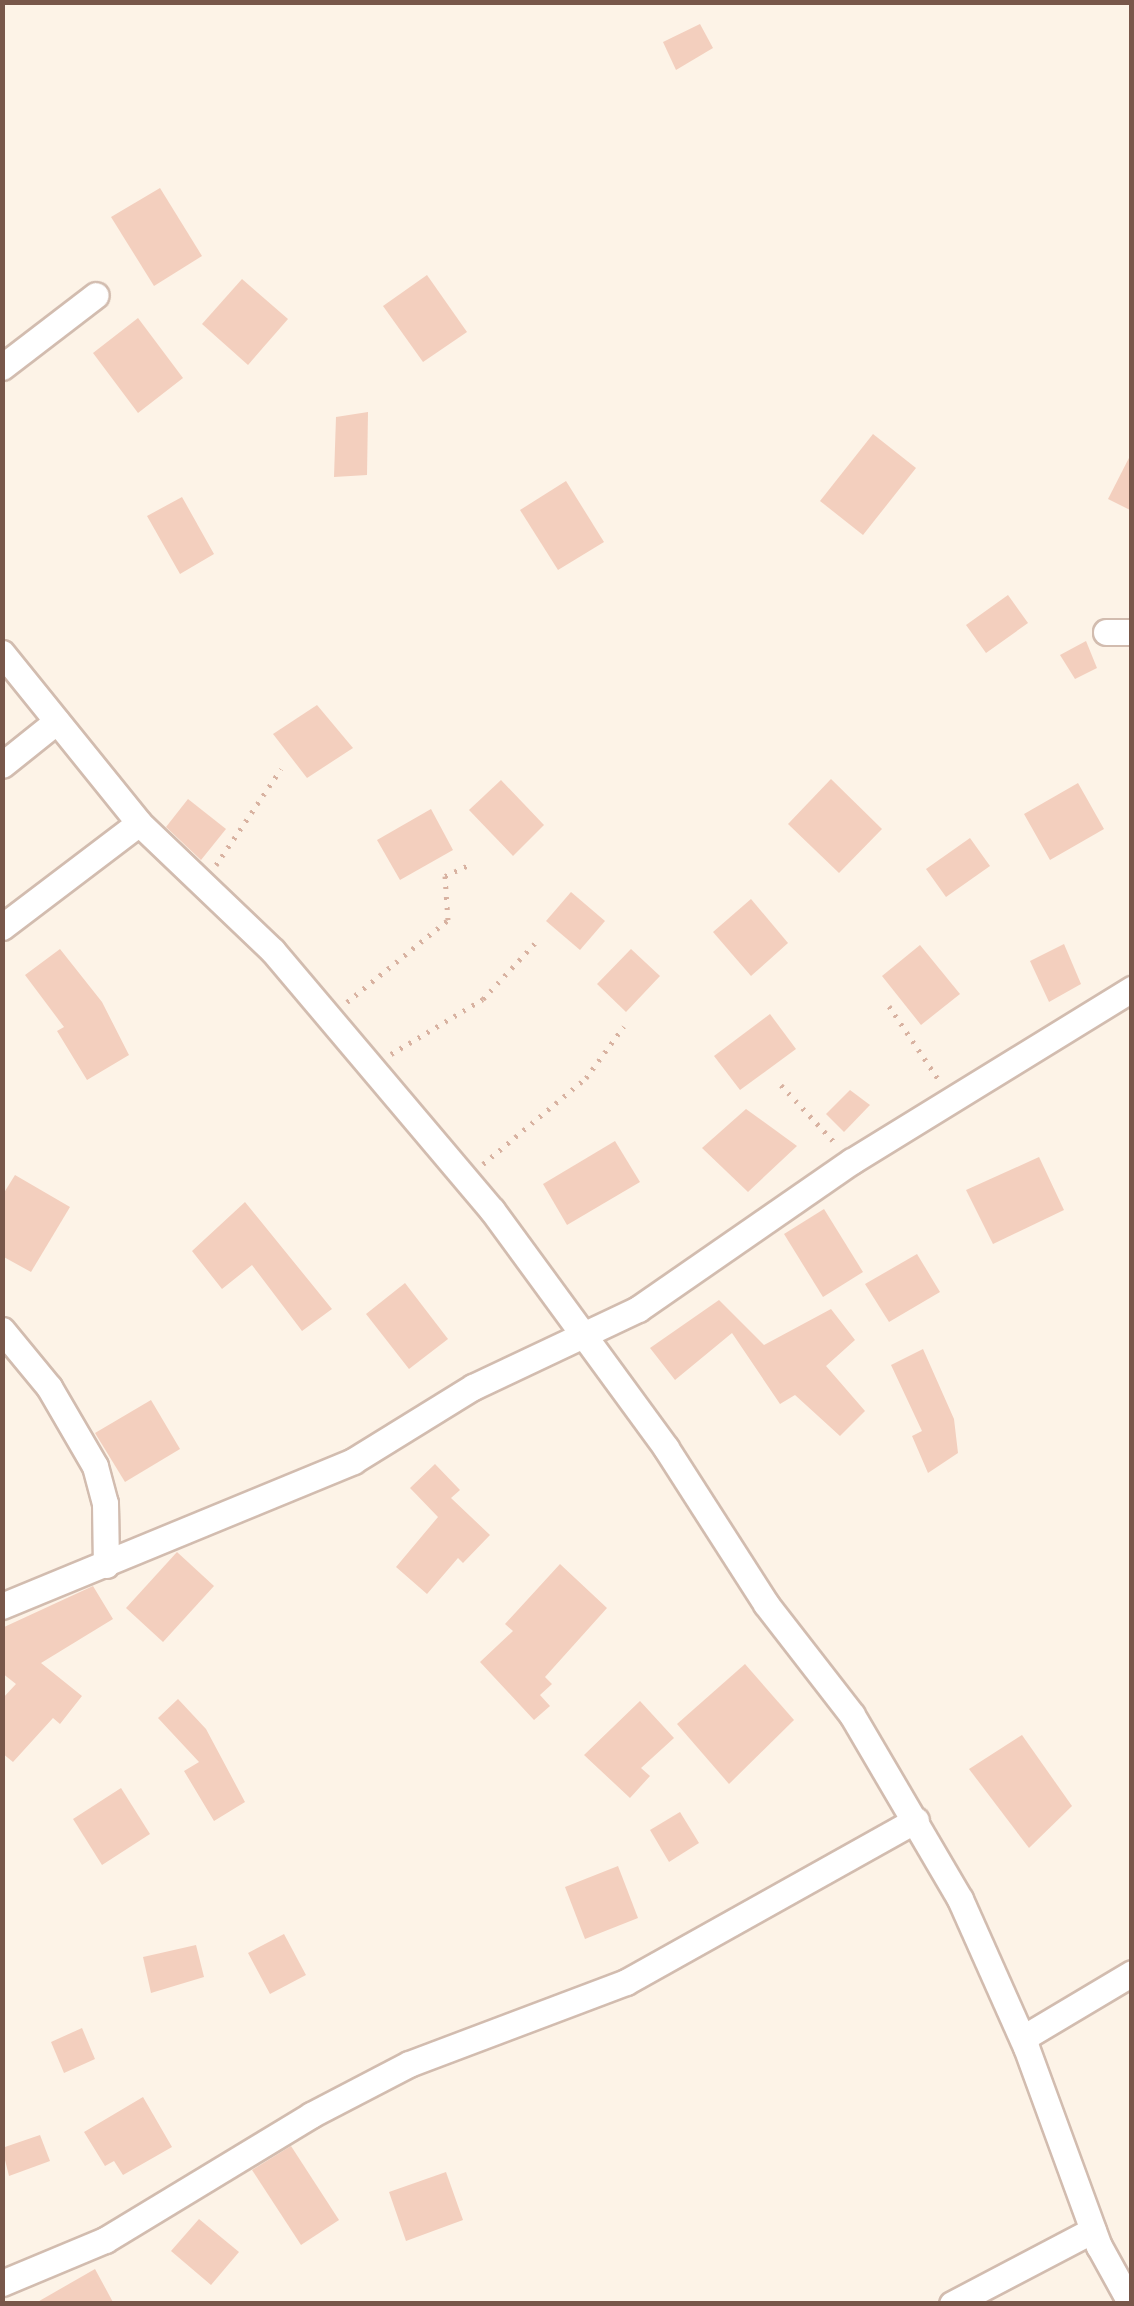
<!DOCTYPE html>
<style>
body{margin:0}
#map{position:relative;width:1134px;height:2306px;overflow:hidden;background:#fdf3e7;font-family:"PT Sans",sans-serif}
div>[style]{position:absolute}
.building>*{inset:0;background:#f3cfbe}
.path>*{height:5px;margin-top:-2.5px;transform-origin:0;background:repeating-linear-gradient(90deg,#d8b2a1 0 2.5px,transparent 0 10.5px)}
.roads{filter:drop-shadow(2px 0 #d2bcaf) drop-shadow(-2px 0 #d2bcaf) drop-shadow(0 2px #d2bcaf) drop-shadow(0 -2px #d2bcaf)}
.street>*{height:25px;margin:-12.5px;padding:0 12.5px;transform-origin:12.5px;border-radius:12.5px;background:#fff}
span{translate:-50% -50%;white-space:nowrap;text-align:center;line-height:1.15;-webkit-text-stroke:8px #fff7ee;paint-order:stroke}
.frame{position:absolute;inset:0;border:5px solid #78574a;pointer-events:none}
</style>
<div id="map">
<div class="building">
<i style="clip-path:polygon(700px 24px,713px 48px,676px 70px,663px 42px)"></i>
<i style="clip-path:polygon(160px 188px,202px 256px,154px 286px,111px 217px)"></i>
<i style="clip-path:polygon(427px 275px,467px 332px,423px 362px,383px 306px)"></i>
<i style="clip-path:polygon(242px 279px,288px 319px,248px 365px,202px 324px)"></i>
<i style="clip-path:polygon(138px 318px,183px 378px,138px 413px,93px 353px)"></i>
<i style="clip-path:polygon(368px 412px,367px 475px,334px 477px,336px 417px)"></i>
<i style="clip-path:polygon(873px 434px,916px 468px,863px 535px,820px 501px)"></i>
<i style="clip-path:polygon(1132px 452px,1132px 511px,1108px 499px)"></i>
<i style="clip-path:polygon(566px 481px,604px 542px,558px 570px,520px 510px)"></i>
<i style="clip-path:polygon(182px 497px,214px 554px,180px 574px,147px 516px)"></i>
<i style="clip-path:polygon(1008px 595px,1028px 623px,986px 653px,966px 625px)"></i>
<i style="clip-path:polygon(1086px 641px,1097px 668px,1075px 679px,1060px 655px)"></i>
<i style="clip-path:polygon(317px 705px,353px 748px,307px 778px,273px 734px)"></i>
<i style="clip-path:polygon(831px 779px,882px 829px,839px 873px,788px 824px)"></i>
<i style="clip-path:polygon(501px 780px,544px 825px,513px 856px,469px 810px)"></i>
<i style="clip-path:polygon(1078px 783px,1104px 829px,1050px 860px,1024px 814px)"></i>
<i style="clip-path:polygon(188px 799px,226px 829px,201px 860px,166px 827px)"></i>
<i style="clip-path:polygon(431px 809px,453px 850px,400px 880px,377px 840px)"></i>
<i style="clip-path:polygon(970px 838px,990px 866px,946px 897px,926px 869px)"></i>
<i style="clip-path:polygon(571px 892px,605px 921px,580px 950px,546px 921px)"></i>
<i style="clip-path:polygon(751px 899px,788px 943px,751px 976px,713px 932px)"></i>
<i style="clip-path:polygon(1064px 944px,1081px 984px,1049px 1002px,1030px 961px)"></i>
<i style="clip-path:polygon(920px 945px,960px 994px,921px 1025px,882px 976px)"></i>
<i style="clip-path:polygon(60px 949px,102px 1002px,129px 1055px,87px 1080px,57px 1031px,64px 1027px,25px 975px)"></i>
<i style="clip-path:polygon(631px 949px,660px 976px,626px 1012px,597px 984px)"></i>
<i style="clip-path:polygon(770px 1014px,796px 1049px,740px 1090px,714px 1056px)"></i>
<i style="clip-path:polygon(850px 1090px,870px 1105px,844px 1132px,826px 1114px)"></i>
<i style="clip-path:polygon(746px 1109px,797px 1146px,748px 1192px,702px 1148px)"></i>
<i style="clip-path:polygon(615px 1141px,640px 1182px,567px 1225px,543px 1184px)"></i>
<i style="clip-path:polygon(1039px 1157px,1064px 1210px,993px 1244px,966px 1190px)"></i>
<i style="clip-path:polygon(15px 1175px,70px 1207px,31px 1272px,2px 1256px,2px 1196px)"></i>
<i style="clip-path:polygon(245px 1202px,332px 1309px,302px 1331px,252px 1265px,222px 1289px,192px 1251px)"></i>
<i style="clip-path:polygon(824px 1209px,863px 1272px,823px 1297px,784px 1234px)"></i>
<i style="clip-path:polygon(917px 1254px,940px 1292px,889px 1322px,865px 1284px)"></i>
<i style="clip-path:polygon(405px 1283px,448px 1339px,409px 1369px,366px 1314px)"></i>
<i style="clip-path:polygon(719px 1300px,764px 1345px,831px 1309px,855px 1340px,826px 1366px,865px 1411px,840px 1436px,795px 1395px,780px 1404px,732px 1333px,675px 1380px,650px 1348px)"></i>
<i style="clip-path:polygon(923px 1349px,954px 1419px,958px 1453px,928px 1473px,912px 1436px,922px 1431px,891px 1365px)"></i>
<i style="clip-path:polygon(151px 1400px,180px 1449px,125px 1482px,95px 1433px)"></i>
<i style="clip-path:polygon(435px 1464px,460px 1490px,451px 1498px,490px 1535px,463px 1563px,458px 1558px,427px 1594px,396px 1567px,438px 1517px,410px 1488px)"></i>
<i style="clip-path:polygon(177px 1552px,214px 1586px,163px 1642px,126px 1608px)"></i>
<i style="clip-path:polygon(560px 1564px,607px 1608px,545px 1677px,552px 1684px,540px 1695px,550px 1706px,534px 1720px,480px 1662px,513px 1631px,505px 1624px)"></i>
<i style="clip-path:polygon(93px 1586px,113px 1619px,41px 1663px,82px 1696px,60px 1724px,53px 1718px,13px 1762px,2px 1753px,2px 1699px,16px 1684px,2px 1673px,2px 1628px)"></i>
<i style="clip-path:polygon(745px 1664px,794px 1720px,729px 1784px,677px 1724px)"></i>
<i style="clip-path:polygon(178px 1699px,206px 1729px,245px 1802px,214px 1821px,184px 1771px,199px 1762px,158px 1718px)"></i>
<i style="clip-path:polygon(640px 1701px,674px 1738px,641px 1768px,650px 1776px,630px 1798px,584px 1755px)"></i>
<i style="clip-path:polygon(1022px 1735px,1072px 1806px,1029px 1848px,969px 1769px)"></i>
<i style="clip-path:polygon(121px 1788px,150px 1834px,102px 1865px,73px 1819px)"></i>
<i style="clip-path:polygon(680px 1812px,699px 1843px,669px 1862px,650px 1830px)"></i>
<i style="clip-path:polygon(618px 1866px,638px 1918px,585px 1939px,565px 1887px)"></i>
<i style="clip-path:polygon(284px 1934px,306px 1975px,270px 1994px,248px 1953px)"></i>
<i style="clip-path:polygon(196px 1945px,204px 1977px,151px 1993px,143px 1957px)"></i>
<i style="clip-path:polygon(82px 2028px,95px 2059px,64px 2073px,51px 2042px)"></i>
<i style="clip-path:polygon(143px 2097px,172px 2147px,123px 2175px,114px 2161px,105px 2166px,84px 2132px)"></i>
<i style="clip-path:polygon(40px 2135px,50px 2161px,9px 2176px,2px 2148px)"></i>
<i style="clip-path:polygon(291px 2146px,339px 2220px,301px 2245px,252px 2170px)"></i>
<i style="clip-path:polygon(446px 2172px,463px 2220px,406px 2241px,389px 2192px)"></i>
<i style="clip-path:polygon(199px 2219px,239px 2252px,211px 2285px,171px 2251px)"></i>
<i style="clip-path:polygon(95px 2269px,114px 2304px,34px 2304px)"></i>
</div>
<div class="path">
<i style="left:216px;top:865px;width:116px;rotate:-55.9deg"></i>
<i style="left:347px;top:1002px;width:130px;rotate:-39.1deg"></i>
<i style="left:448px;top:920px;width:44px;rotate:-93.9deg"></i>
<i style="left:445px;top:876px;width:31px;rotate:-25deg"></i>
<i style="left:889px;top:1006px;width:89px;rotate:56deg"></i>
<i style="left:391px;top:1054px;width:107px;rotate:-30.9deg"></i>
<i style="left:483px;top:999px;width:78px;rotate:-47.1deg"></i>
<i style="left:781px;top:1085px;width:81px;rotate:47deg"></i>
<i style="left:483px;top:1164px;width:134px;rotate:-39.9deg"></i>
<i style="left:586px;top:1078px;width:64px;rotate:-53.8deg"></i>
</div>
<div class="roads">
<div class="street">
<i style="left:2px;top:367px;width:118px;rotate:-37.5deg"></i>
<i style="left:1106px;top:632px;width:26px"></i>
<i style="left:2px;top:653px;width:218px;rotate:51.1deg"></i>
<i style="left:139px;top:823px;width:185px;rotate:43.7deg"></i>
<i style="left:273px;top:951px;width:339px;rotate:49.8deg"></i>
<i style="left:492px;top:1210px;width:295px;rotate:53.8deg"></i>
<i style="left:666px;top:1448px;width:185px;rotate:57.3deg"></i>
<i style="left:766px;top:1604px;width:140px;rotate:52.2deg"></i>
<i style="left:852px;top:1715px;width:213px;rotate:59.6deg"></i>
<i style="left:960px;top:1899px;width:162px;rotate:66deg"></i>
<i style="left:1026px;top:2047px;width:212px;rotate:69.9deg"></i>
<i style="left:1099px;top:2246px;width:66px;rotate:61.1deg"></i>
<i style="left:2px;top:765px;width:70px;rotate:-38.7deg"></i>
<i style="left:2px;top:927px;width:172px;rotate:-37.2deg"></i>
<i style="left:2px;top:1330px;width:74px;rotate:50.5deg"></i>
<i style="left:49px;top:1387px;width:91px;rotate:59.8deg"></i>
<i style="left:95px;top:1466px;width:38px;rotate:75deg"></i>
<i style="left:105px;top:1503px;width:62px;rotate:89.1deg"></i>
<i style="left:2px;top:1606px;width:380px;rotate:-22.4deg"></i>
<i style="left:353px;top:1461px;width:141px;rotate:-31.7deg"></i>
<i style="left:473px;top:1387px;width:183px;rotate:-25.3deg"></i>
<i style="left:638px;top:1309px;width:260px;rotate:-34.7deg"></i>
<i style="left:852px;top:1161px;width:329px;rotate:-31.6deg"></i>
<i style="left:1023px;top:2038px;width:127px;rotate:-30.8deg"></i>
<i style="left:2px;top:2283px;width:112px;rotate:-22.7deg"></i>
<i style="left:105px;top:2240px;width:241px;rotate:-31.2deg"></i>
<i style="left:311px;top:2115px;width:110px;rotate:-27.5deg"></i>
<i style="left:409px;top:2064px;width:232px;rotate:-20.7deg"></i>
<i style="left:626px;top:1982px;width:332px;rotate:-29.2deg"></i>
<i style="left:952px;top:2304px;width:159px;rotate:-27.7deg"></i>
</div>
</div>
<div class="frame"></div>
</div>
